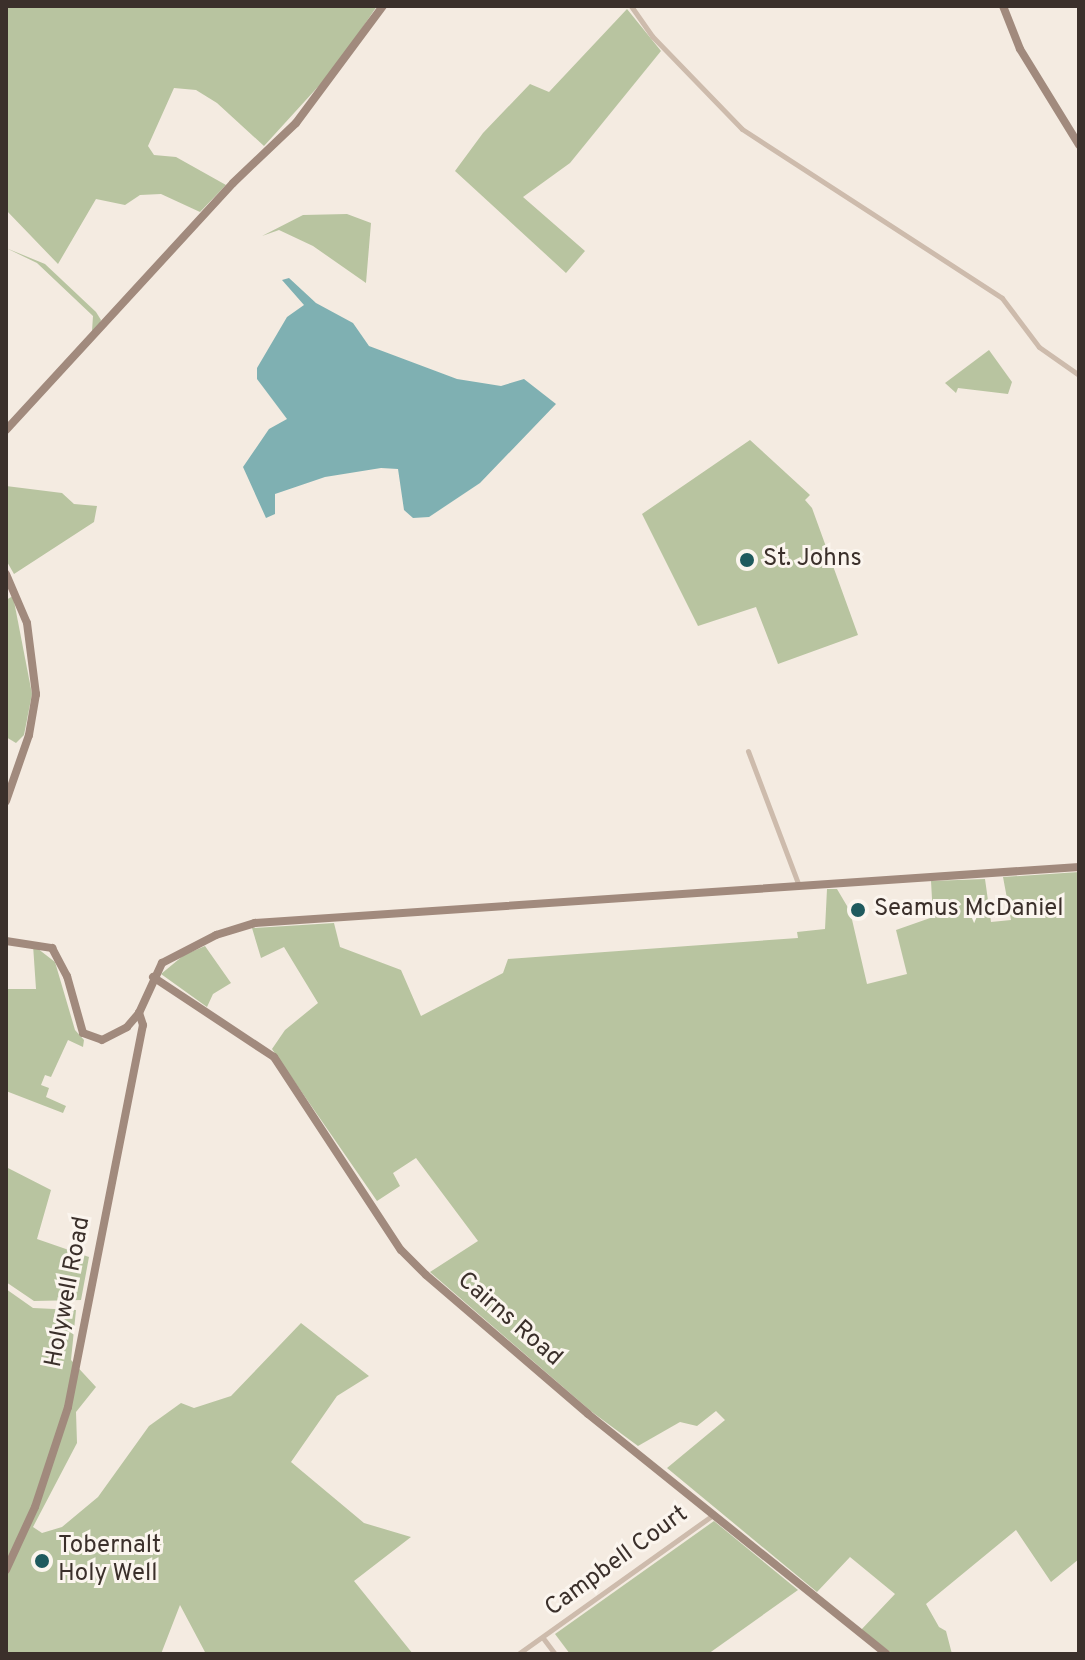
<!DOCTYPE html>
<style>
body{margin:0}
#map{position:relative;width:1085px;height:1660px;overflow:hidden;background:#f4ebe1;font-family:Overpass,sans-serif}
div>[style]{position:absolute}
.green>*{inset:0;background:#b8c4a0}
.water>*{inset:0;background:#7fb0b2}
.street>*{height:5px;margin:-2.5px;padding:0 2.5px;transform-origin:2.5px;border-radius:2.5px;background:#cdbbac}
.secondary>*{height:8px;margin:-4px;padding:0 4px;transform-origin:4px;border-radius:4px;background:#a18a7d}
.dots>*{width:22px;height:22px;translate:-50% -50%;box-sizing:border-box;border:4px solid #fbf5ee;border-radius:50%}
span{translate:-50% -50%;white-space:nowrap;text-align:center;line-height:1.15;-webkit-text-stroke:6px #fbf5ee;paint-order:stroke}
.poi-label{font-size:24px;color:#3b302b}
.left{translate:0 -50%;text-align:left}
.street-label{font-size:24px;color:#3b302b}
.frame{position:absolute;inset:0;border:8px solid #3b302b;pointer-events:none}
</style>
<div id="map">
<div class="green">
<i style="clip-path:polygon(6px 6px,377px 6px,336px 67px,264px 146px,217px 103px,196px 90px,174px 88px,148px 146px,154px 155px,176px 157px,226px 185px,200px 212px,161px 194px,140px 195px,125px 205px,96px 199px,58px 264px,6px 210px)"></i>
<i style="clip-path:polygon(627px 9px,661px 51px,570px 163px,523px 197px,585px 251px,566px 273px,455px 171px,483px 133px,530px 84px,549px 92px)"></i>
<i style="clip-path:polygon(347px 214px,371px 223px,366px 283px,313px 246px,279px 230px,262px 236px,303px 215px)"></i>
<i style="clip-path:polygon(6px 248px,45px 264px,96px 312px,101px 320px,98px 328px,92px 331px,93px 316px,37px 263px)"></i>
<i style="clip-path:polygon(989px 350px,1012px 382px,1008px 394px,958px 388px,956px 393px,945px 383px)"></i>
<i style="clip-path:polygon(750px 440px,810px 495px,805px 500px,812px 508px,858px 635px,778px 664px,756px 607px,698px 626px,642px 514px)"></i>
<i style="clip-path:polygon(6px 486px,62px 493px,74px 504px,97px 506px,94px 522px,14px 574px,6px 560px)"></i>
<i style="clip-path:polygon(13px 596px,32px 694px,24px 735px,16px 743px,6px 737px,6px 600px)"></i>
<i style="clip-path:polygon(1079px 872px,1079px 1559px,1051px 1582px,1016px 1530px,926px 1604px,939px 1627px,946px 1631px,952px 1654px,893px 1654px,861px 1630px,895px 1594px,850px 1557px,817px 1592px,667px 1468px,725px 1420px,716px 1411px,697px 1426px,680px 1422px,638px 1446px,592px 1412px,430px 1272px,478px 1241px,416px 1158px,393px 1173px,400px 1186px,377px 1201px,272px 1049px,285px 1030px,318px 1003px,284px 947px,261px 958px,252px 928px,334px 923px,340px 947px,401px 970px,421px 1016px,503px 973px,508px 959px,798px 938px,797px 932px,825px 929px,827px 889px,837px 889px,850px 911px,867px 984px,907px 974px,896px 930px,933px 917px,931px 881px,985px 879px,991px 922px,1011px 920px,1003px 877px)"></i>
<i style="clip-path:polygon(33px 945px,55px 962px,75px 1030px,84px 1040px,83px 1047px,68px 1040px,51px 1077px,45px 1075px,41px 1085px,49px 1088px,46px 1097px,66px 1106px,63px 1113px,6px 1091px,6px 989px,36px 989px)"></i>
<i style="clip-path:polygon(205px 946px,231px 983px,213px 994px,207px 1007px,161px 974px,184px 955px)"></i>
<i style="clip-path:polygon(6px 1167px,51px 1190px,37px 1239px,89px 1257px,81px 1300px,34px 1301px,6px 1282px)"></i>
<i style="clip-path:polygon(6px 1289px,33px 1308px,76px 1310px,71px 1360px,96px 1387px,76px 1412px,77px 1443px,33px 1527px,42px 1533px,62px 1527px,98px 1497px,149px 1426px,181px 1403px,194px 1408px,231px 1396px,301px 1323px,369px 1376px,337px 1396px,291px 1462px,364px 1523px,411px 1537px,354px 1581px,413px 1654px,206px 1654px,180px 1605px,161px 1654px,6px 1654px)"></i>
<i style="clip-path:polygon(714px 1521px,798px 1590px,708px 1654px,570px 1654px,555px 1634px)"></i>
</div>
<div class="water">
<i style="clip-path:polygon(289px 278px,316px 303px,353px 323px,369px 346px,457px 379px,501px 386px,524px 379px,556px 404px,480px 483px,429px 517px,413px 518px,404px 510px,398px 469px,381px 468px,325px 477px,275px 494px,275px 514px,266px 518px,243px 467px,269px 429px,287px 419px,257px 379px,257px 368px,287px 317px,304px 305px,282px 280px)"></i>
</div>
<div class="street">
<i style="left:631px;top:6px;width:37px;rotate:55deg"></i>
<i style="left:652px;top:36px;width:129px;rotate:45.9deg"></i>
<i style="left:742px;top:129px;width:310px;rotate:33deg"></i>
<i style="left:1002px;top:298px;width:61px;rotate:52.9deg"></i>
<i style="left:1039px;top:347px;width:49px;rotate:35deg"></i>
<i style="left:748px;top:751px;width:144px;rotate:69.3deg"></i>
<i style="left:543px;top:1638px;width:20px;rotate:53deg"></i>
<i style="left:518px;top:1654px;width:239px;rotate:-35.5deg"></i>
</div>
<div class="secondary">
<i style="left:1003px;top:6px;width:46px;rotate:68.4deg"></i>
<i style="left:1020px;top:49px;width:113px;rotate:58.4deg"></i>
<i style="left:6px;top:430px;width:335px;rotate:-47.4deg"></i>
<i style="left:233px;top:183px;width:87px;rotate:-43.6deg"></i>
<i style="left:296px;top:123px;width:146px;rotate:-53.4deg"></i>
<i style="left:6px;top:574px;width:53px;rotate:66.8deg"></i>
<i style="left:27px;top:623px;width:72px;rotate:82.8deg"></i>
<i style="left:36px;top:694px;width:42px;rotate:99.7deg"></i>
<i style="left:29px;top:735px;width:70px;rotate:109.2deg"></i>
<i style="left:6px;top:941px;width:47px;rotate:8.7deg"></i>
<i style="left:52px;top:948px;width:32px;rotate:62deg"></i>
<i style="left:67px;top:976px;width:59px;rotate:74.3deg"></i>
<i style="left:83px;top:1033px;width:20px;rotate:20deg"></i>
<i style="left:102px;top:1040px;width:28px;rotate:-27deg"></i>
<i style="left:127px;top:1027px;width:18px;rotate:-49deg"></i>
<i style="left:139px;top:1013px;width:55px;rotate:-65.3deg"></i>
<i style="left:162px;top:963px;width:61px;rotate:-27.4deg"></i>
<i style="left:216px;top:935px;width:41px;rotate:-17.1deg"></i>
<i style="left:255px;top:923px;width:826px;rotate:-3.89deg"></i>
<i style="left:153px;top:977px;width:145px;rotate:33.5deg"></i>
<i style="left:274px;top:1057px;width:231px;rotate:56.7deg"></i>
<i style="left:401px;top:1250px;width:35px;rotate:45deg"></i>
<i style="left:426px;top:1275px;width:213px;rotate:40.6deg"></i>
<i style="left:588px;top:1414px;width:383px;rotate:38.8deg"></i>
<i style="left:6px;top:1570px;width:69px;rotate:-65.3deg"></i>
<i style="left:35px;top:1507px;width:105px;rotate:-71.7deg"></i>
<i style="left:68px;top:1407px;width:389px;rotate:-78.9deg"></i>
<i style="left:143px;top:1025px;width:13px;rotate:-108deg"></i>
</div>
<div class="dots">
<i style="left:747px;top:560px;background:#1f5a5e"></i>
<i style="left:858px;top:910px;background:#1f5a5e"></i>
<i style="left:42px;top:1561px;background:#1f5a5e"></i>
</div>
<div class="poi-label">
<span class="left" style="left:763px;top:560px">St. Johns</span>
<span class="left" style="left:874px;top:910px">Seamus McDaniel</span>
<span class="left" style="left:58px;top:1561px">Tobernalt<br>Holy Well</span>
</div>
<div class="street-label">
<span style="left:69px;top:1292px;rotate:-79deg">Holywell Road</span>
<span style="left:509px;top:1320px;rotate:41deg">Cairns Road</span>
<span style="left:617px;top:1562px;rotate:-36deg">Campbell Court</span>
</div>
<div class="frame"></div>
</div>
